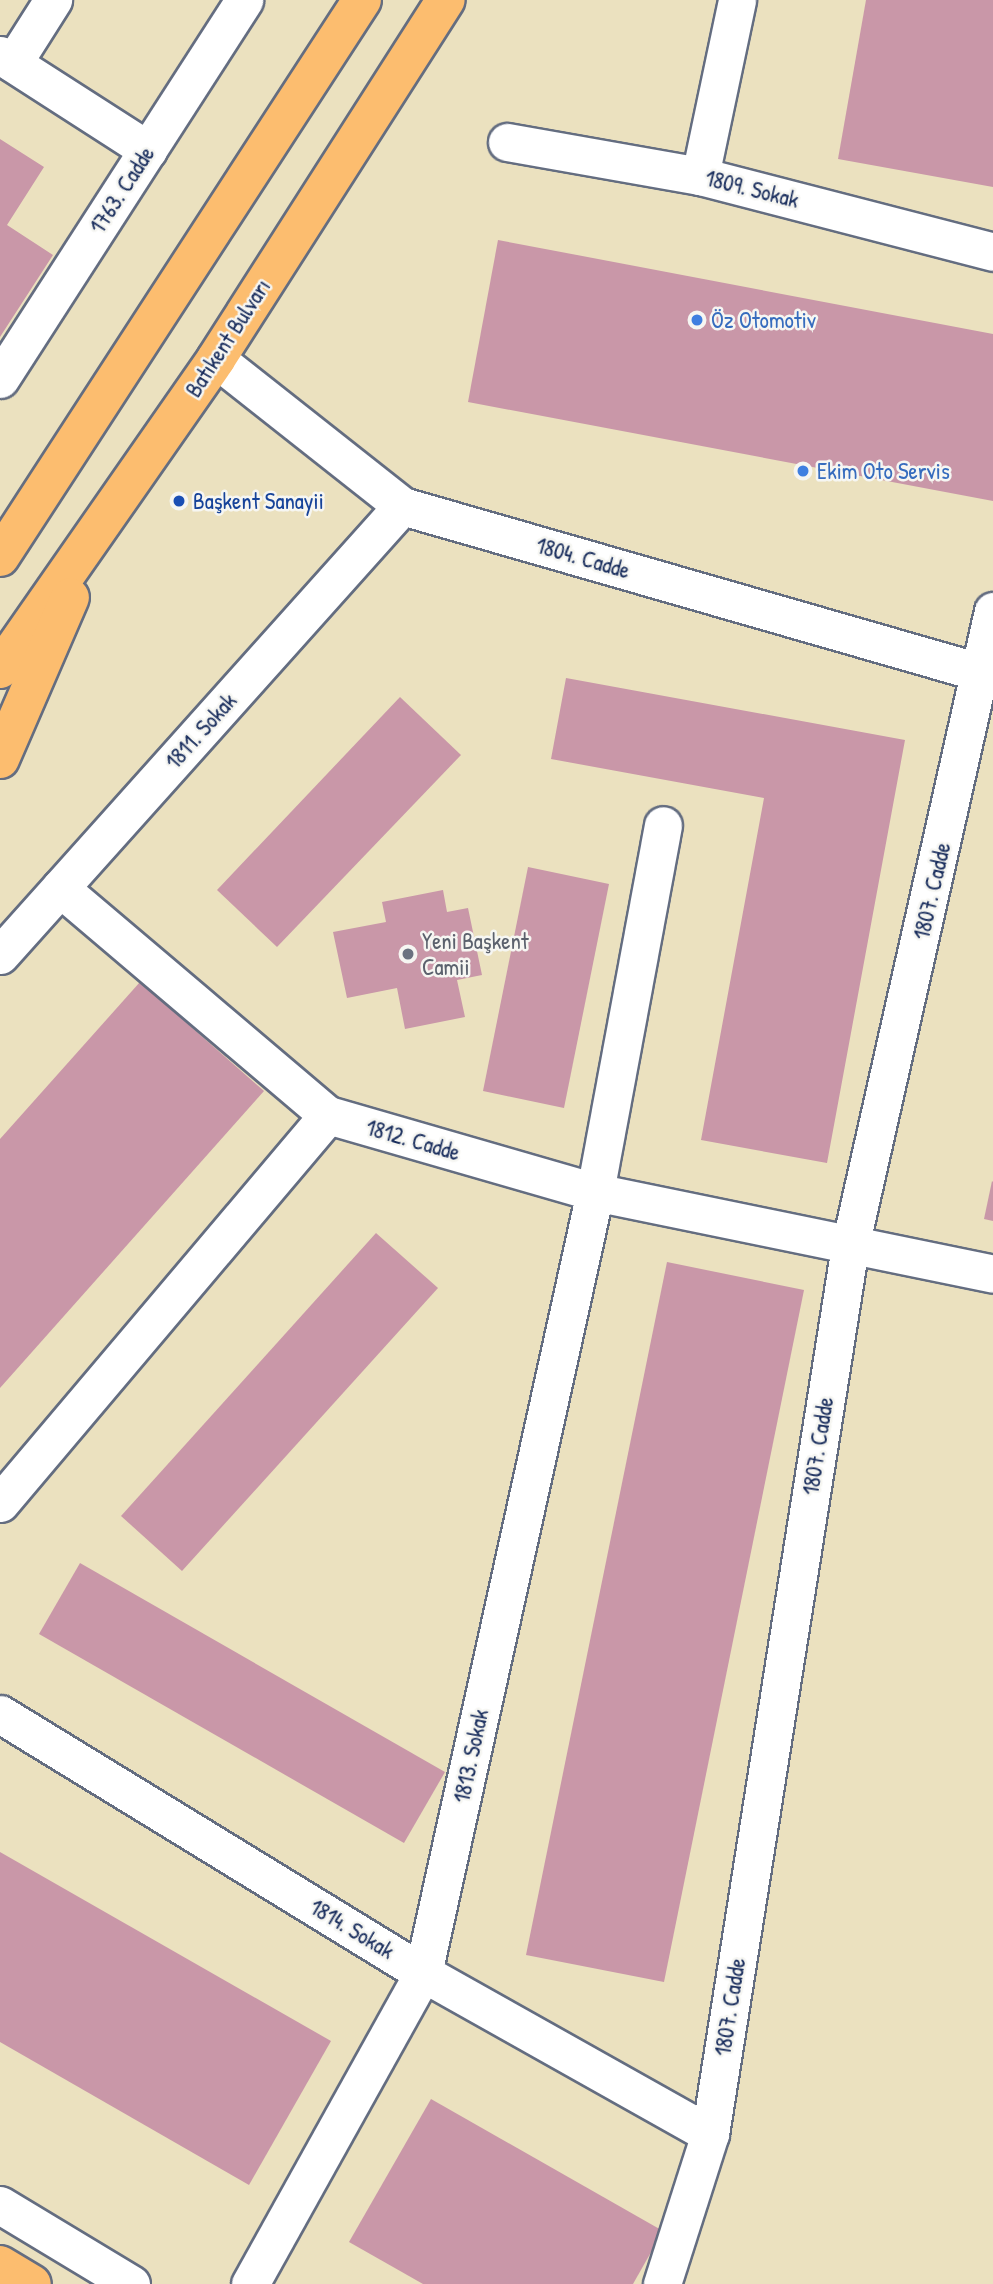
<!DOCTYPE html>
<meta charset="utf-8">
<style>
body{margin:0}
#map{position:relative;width:993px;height:2284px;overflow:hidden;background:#ebe1bf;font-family:"Patrick Hand",sans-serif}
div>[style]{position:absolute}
.building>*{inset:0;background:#c997a8}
.roads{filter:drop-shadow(2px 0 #646d80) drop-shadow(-2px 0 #646d80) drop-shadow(0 2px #646d80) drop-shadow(0 -2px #646d80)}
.street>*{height:37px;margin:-18.5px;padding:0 18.5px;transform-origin:18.5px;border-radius:18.5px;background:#fff}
.primary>*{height:38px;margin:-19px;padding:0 19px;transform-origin:19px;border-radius:19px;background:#fcbd6f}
.dots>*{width:19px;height:19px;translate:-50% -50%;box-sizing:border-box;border:4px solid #f6f6f2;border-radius:50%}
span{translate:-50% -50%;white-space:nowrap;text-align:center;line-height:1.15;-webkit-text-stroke:5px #f6f6f2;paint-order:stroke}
.street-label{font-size:23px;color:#1b2f5e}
.shop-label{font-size:23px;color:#366cbe}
.left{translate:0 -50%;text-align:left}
.transit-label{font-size:23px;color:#164399}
.worship-label{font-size:23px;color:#5b616d}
</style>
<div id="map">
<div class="building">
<i style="clip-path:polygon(866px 0,993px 0,993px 187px,838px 159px)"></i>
<i style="clip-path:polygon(0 139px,44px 167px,7px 225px,53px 255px,0 337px)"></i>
<i style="clip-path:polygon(498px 240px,993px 334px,993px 501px,468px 402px)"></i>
<i style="clip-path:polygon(566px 678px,905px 740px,827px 1163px,701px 1140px,764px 798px,551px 759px)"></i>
<i style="clip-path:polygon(400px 697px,461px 755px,277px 947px,217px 890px)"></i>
<i style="clip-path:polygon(528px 867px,609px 884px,564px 1108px,483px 1091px)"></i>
<i style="clip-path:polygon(443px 890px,447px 912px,468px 908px,482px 975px,457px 980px,465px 1017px,405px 1029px,397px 988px,347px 998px,333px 932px,386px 922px,382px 902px)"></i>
<i style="clip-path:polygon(140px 982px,264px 1091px,0 1388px,0 1139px)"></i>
<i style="clip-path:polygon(992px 1181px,993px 1182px,993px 1221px,984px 1219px)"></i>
<i style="clip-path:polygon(376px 1233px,438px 1288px,182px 1571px,121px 1516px)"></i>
<i style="clip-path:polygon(667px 1262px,804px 1290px,664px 1982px,526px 1955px)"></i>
<i style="clip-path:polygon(80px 1563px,445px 1772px,404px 1843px,39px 1634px)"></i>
<i style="clip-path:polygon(0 1852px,331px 2041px,249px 2185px,0 2042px)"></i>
<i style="clip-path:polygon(431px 2099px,663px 2231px,633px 2284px,423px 2284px,349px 2242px)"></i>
</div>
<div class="roads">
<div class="street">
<i style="left:0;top:55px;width:176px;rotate:32.7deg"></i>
<i style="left:13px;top:63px;width:75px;rotate:-57.6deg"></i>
<i style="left:507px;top:142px;width:196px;rotate:10deg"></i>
<i style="left:700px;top:176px;width:303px;rotate:14.5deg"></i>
<i style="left:700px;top:176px;width:180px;rotate:-78.1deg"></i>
<i style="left:216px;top:359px;width:237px;rotate:38.3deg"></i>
<i style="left:402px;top:506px;width:615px;rotate:16.05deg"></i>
<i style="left:0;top:379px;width:451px;rotate:-57.2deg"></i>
<i style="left:60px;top:888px;width:351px;rotate:40.3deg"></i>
<i style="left:0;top:955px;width:603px;rotate:-48.16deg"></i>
<i style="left:0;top:1503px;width:508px;rotate:-49.79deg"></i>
<i style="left:328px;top:1115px;width:278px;rotate:16.1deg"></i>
<i style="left:595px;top:1192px;width:406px;rotate:11.6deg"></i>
<i style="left:0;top:1714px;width:496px;rotate:31.5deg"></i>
<i style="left:423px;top:1973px;width:329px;rotate:29.3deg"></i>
<i style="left:0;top:2205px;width:153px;rotate:31.1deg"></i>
<i style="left:250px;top:2284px;width:356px;rotate:-60.9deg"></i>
<i style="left:423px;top:1973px;width:800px;rotate:-77.58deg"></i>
<i style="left:595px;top:1192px;width:373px;rotate:-79.5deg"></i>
<i style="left:662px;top:2284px;width:157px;rotate:-72.3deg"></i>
<i style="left:710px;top:2134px;width:899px;rotate:-81.04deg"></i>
<i style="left:850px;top:1246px;width:651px;rotate:-77.31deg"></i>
</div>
<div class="primary">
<i style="left:0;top:557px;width:664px;rotate:-56.98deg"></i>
<i style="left:0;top:669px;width:378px;rotate:-55.1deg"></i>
<i style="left:216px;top:359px;width:426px;rotate:-57.4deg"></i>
<i style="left:0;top:759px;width:176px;rotate:-66.6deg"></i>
<i style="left:0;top:2265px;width:37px;rotate:31deg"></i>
</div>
</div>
<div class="dots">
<i style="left:697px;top:320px;background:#3f7fe0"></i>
<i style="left:803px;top:471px;background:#3f7fe0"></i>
<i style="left:179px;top:501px;background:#1a4fb4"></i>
<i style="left:408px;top:954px;background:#6b7280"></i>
</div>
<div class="street-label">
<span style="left:752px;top:189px;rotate:14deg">1809. Sokak</span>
<span style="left:122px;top:190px;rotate:-57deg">1763. Cadde</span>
<span style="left:228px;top:338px;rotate:-57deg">Batıkent Bulvarı</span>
<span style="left:583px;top:558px;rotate:16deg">1804. Cadde</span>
<span style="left:201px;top:731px;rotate:-48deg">1811. Sokak</span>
<span style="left:932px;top:891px;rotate:-77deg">1807. Cadde</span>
<span style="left:413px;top:1140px;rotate:16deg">1812. Cadde</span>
<span style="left:818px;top:1446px;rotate:-81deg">1807. Cadde</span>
<span style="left:471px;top:1756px;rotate:-78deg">1813. Sokak</span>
<span style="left:352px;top:1929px;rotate:31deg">1814. Sokak</span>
<span style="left:730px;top:2007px;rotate:-81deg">1807. Cadde</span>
</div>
<div class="shop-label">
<span class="left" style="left:711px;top:320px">Öz Otomotiv</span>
<span class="left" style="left:817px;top:471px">Ekim Oto Servis</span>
</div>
<div class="transit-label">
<span class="left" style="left:193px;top:501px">Başkent Sanayii</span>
</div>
<div class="worship-label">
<span class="left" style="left:422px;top:954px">Yeni Başkent<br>Camii</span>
</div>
</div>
